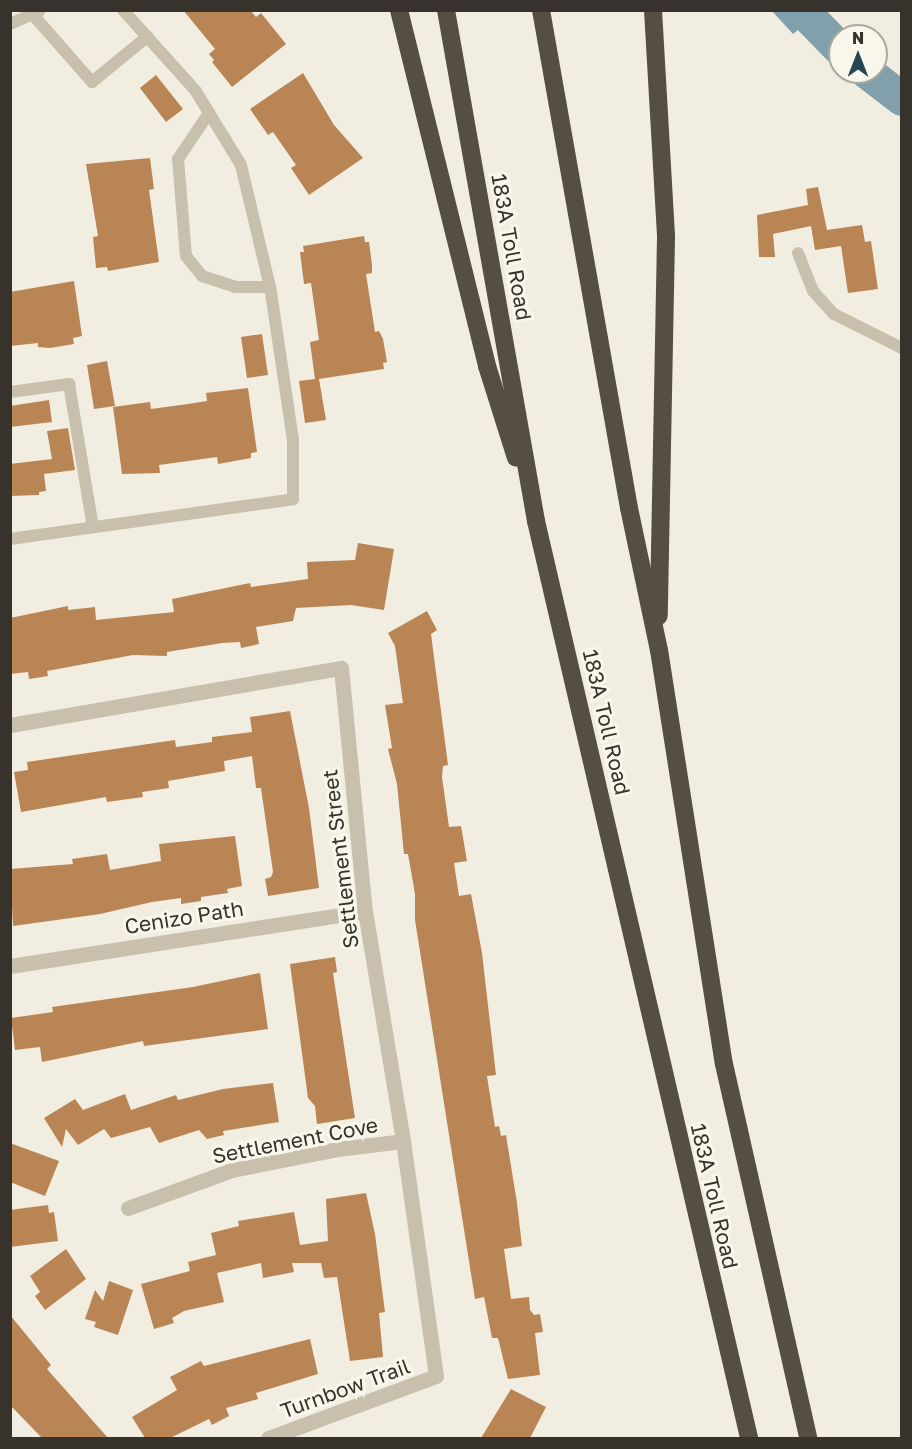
<!DOCTYPE html>
<style>
body{margin:0}
#map{position:relative;width:912px;height:1449px;overflow:hidden;background:#f1ede0;font-family:"Golos Text",sans-serif}
div>[style]{position:absolute}
.water>*{inset:0;background:#82a0ab}
.river>*{height:34px;margin:-17px;padding:0 17px;transform-origin:17px;border-radius:17px;background:#82a0ab}
.building>*{inset:0;background:#ba8555}
.service>*{height:12px;margin:-6px;padding:0 6px;transform-origin:6px;border-radius:6px;background:#c8c0ad}
.minor>*{height:15px;margin:-7.5px;padding:0 7.5px;transform-origin:7.5px;border-radius:7.5px;background:#c8c0ad}
.motorway>*{height:18px;margin:-9px;padding:0 9px;transform-origin:9px;border-radius:9px;background:#574e43}
span{translate:-50% -50%;white-space:nowrap;text-align:center;line-height:1.15;-webkit-text-stroke:6px #f9f6ec;paint-order:stroke}
.street-label{font-size:21px;color:#37322b}
.frame{position:absolute;inset:0;border:12px solid #37322b;pointer-events:none}
.north{position:absolute;left:828px;top:24px;width:60px;height:60px;box-sizing:border-box;background:#f9f6ec;border:2px solid #aba89f;border-radius:50%;rotate:0deg;font-size:16px;font-weight:700;line-height:24px;text-align:center;color:#37322b}
.north::after{content:'';display:block;margin:auto;width:21px;height:27px;background:#244655;clip-path:polygon(50% 0,100% 100%,50% 72%,0 100%)}
</style>
<div id="map">
<div class="water">
<i style="clip-path:polygon(772px 11px,822px 11px,793px 34px)"></i>
</div>
<div class="river">
<i style="left:802px;top:10px;width:54px;rotate:45.7deg"></i>
<i style="left:867px;top:72px;width:44px;rotate:37.6deg"></i>
</div>
<div class="building">
<i style="clip-path:polygon(183px 10px,250px 10px,256px 17px,261px 13px,286px 44px,232px 87px,212px 62px,214px 60px,209px 54px,215px 49px)"></i>
<i style="clip-path:polygon(303px 73px,334px 125px,363px 158px,309px 195px,291px 168px,296px 165px,273px 132px,268px 135px,250px 109px)"></i>
<i style="clip-path:polygon(156px 75px,183px 109px,166px 122px,140px 88px)"></i>
<i style="clip-path:polygon(150px 158px,154px 189px,149px 190px,159px 262px,108px 271px,107px 267px,96px 268px,93px 237px,98px 236px,86px 164px)"></i>
<i style="clip-path:polygon(818px 187px,827px 230px,862px 225px,865px 242px,871px 241px,878px 289px,848px 293px,841px 246px,815px 250px,811px 226px,773px 234px,775px 257px,759px 257px,757px 215px,808px 205px,806px 189px)"></i>
<i style="clip-path:polygon(364px 236px,365px 242px,369px 242px,372px 265px,372px 273px,366px 274px,375px 332px,379px 331px,383px 339px,387px 362px,383px 363px,384px 369px,319px 379px,326px 420px,305px 423px,299px 381px,315px 379px,310px 342px,319px 340px,311px 283px,304px 284px,300px 252px,304px 252px,303px 246px)"></i>
<i style="clip-path:polygon(74px 281px,82px 336px,73px 338px,74px 344px,50px 348px,38px 347px,38px 343px,10px 346px,10px 292px)"></i>
<i style="clip-path:polygon(262px 334px,268px 375px,247px 378px,241px 337px)"></i>
<i style="clip-path:polygon(107px 361px,115px 406px,94px 409px,87px 365px)"></i>
<i style="clip-path:polygon(248px 388px,257px 452px,251px 453px,251px 458px,218px 464px,217px 457px,159px 465px,160px 473px,122px 474px,113px 407px,150px 402px,151px 409px,188px 404px,207px 401px,206px 393px)"></i>
<i style="clip-path:polygon(49px 400px,52px 422px,10px 427px,10px 406px)"></i>
<i style="clip-path:polygon(68px 428px,75px 470px,44px 474px,46px 491px,39px 492px,39px 495px,10px 496px,10px 464px,52px 459px,47px 431px)"></i>
<i style="clip-path:polygon(358px 543px,394px 549px,384px 610px,351px 605px,296px 608px,293px 621px,256px 627px,259px 644px,241px 648px,240px 642px,222px 643px,167px 652px,167px 656px,133px 655px,47px 671px,48px 676px,29px 679px,28px 672px,10px 674px,10px 618px,68px 606px,68px 610px,95px 607px,96px 620px,174px 612px,172px 599px,250px 583px,251px 587px,308px 579px,307px 562px,355px 560px)"></i>
<i style="clip-path:polygon(427px 611px,437px 630px,431px 634px,448px 765px,443px 766px,442px 777px,449px 827px,461px 826px,467px 861px,454px 863px,459px 896px,471px 894px,482px 953px,496px 1075px,487px 1076px,495px 1127px,499px 1126px,501px 1136px,506px 1135px,517px 1203px,522px 1246px,504px 1249px,511px 1299px,529px 1297px,530px 1310px,534px 1315px,540px 1314px,543px 1332px,535px 1333px,540px 1375px,508px 1379px,498px 1338px,492px 1338px,484px 1297px,475px 1299px,415px 920px,415px 894px,408px 854px,404px 854px,397px 784px,388px 749px,392px 748px,385px 705px,403px 703px,395px 646px,388px 633px)"></i>
<i style="clip-path:polygon(290px 711px,309px 808px,319px 888px,268px 896px,265px 879px,271px 877px,273px 872px,261px 788px,256px 788px,252px 756px,224px 761px,225px 771px,168px 781px,169px 788px,142px 792px,143px 797px,107px 802px,106px 797px,21px 812px,14px 772px,28px 770px,27px 762px,175px 740px,176px 747px,212px 742px,212px 737px,252px 732px,250px 717px)"></i>
<i style="clip-path:polygon(235px 836px,242px 886px,227px 889px,228px 893px,201px 897px,201px 901px,181px 904px,181px 898px,152px 902px,100px 914px,13px 926px,10px 869px,73px 864px,72px 859px,107px 854px,110px 870px,161px 861px,159px 844px)"></i>
<i style="clip-path:polygon(335px 957px,337px 972px,333px 973px,355px 1118px,317px 1124px,315px 1106px,308px 1098px,290px 964px)"></i>
<i style="clip-path:polygon(260px 973px,268px 1029px,144px 1046px,143px 1041px,42px 1062px,40px 1047px,15px 1050px,11px 1018px,53px 1012px,52px 1007px,193px 987px)"></i>
<i style="clip-path:polygon(273px 1083px,279px 1122px,223px 1131px,224px 1135px,207px 1139px,199px 1130px,159px 1143px,150px 1127px,111px 1138px,104px 1129px,78px 1145px,66px 1129px,62px 1147px,44px 1118px,75px 1099px,83px 1110px,125px 1094px,131px 1110px,176px 1095px,178px 1100px,223px 1089px)"></i>
<i style="clip-path:polygon(10px 1143px,59px 1161px,45px 1196px,10px 1182px)"></i>
<i style="clip-path:polygon(366px 1193px,375px 1234px,385px 1312px,379px 1313px,383px 1357px,350px 1361px,337px 1277px,324px 1278px,321px 1263px,292px 1263px,294px 1272px,263px 1278px,261px 1263px,217px 1273px,224px 1302px,184px 1311px,172px 1318px,174px 1323px,154px 1329px,141px 1284px,190px 1271px,188px 1262px,216px 1255px,211px 1233px,239px 1226px,238px 1221px,294px 1212px,300px 1245px,328px 1241px,326px 1199px)"></i>
<i style="clip-path:polygon(48px 1205px,49px 1213px,54px 1212px,58px 1241px,10px 1247px,10px 1210px)"></i>
<i style="clip-path:polygon(66px 1249px,86px 1279px,45px 1310px,35px 1296px,40px 1292px,30px 1276px)"></i>
<i style="clip-path:polygon(109px 1281px,133px 1290px,118px 1335px,94px 1327px,96px 1322px,85px 1319px,95px 1290px,103px 1301px)"></i>
<i style="clip-path:polygon(10px 1315px,51px 1365px,47px 1369px,108px 1438px,42px 1438px,10px 1405px)"></i>
<i style="clip-path:polygon(310px 1339px,318px 1374px,256px 1393px,258px 1399px,226px 1408px,229px 1416px,212px 1425px,209px 1419px,170px 1438px,145px 1438px,132px 1417px,177px 1390px,170px 1377px,201px 1361px,204px 1366px)"></i>
<i style="clip-path:polygon(511px 1389px,546px 1407px,530px 1438px,481px 1438px)"></i>
</div>
<div class="service">
<i style="left:34px;top:16px;width:88px;rotate:48.7deg"></i>
<i style="left:92px;top:82px;width:72px;rotate:-39.4deg"></i>
<i style="left:10px;top:24px;width:32px;rotate:-24deg"></i>
<i style="left:209px;top:113px;width:55px;rotate:124deg"></i>
<i style="left:178px;top:159px;width:97px;rotate:85.3deg"></i>
<i style="left:186px;top:256px;width:26px;rotate:51deg"></i>
<i style="left:202px;top:276px;width:35px;rotate:18deg"></i>
<i style="left:235px;top:287px;width:35px"></i>
<i style="left:798px;top:253px;width:41px;rotate:68.5deg"></i>
<i style="left:813px;top:291px;width:31px;rotate:48deg"></i>
<i style="left:834px;top:314px;width:76px;rotate:26.6deg"></i>
<i style="left:10px;top:392px;width:60px;rotate:-7.7deg"></i>
<i style="left:69px;top:384px;width:145px;rotate:80.5deg"></i>
<i style="left:10px;top:539px;width:286px;rotate:-8deg"></i>
<i style="left:293px;top:499px;width:59px;rotate:-90deg"></i>
<i style="left:293px;top:440px;width:155px;rotate:-98.5deg"></i>
<i style="left:270px;top:287px;width:125px;rotate:-103.4deg"></i>
<i style="left:241px;top:165px;width:88px;rotate:-121.5deg"></i>
<i style="left:195px;top:90px;width:108px;rotate:-132deg"></i>
</div>
<div class="minor">
<i style="left:10px;top:725px;width:336px;rotate:-9.8deg"></i>
<i style="left:341px;top:668px;width:244px;rotate:84.4deg"></i>
<i style="left:365px;top:911px;width:233px;rotate:80.6deg"></i>
<i style="left:403px;top:1141px;width:237px;rotate:82deg"></i>
<i style="left:436px;top:1376px;width:179px;rotate:159.7deg"></i>
<i style="left:10px;top:966px;width:359px;rotate:-8.8deg"></i>
<i style="left:128px;top:1208px;width:111px;rotate:-20.1deg"></i>
<i style="left:232px;top:1170px;width:107px;rotate:-11.3deg"></i>
<i style="left:337px;top:1149px;width:66px;rotate:-6.9deg"></i>
</div>
<div class="motorway">
<i style="left:399px;top:10px;width:367px;rotate:76.1deg"></i>
<i style="left:487px;top:366px;width:96px;rotate:72.5deg"></i>
<i style="left:446px;top:10px;width:519px;rotate:80.01deg"></i>
<i style="left:536px;top:521px;width:941px;rotate:76.92deg"></i>
<i style="left:541px;top:10px;width:506px;rotate:79.98deg"></i>
<i style="left:629px;top:508px;width:145px;rotate:78.1deg"></i>
<i style="left:659px;top:650px;width:419px;rotate:81.1deg"></i>
<i style="left:724px;top:1064px;width:383px;rotate:77.3deg"></i>
<i style="left:653px;top:10px;width:228px;rotate:86.7deg"></i>
<i style="left:666px;top:238px;width:378px;rotate:91.1deg"></i>
</div>
<div class="street-label">
<span style="left:512px;top:247px;rotate:80deg">183A Toll Road</span>
<span style="left:607px;top:722px;rotate:77deg">183A Toll Road</span>
<span style="left:340px;top:859px;rotate:-97deg">Settlement Street</span>
<span style="left:184px;top:917px;rotate:-9deg">Cenizo Path</span>
<span style="left:295px;top:1140px;rotate:-11deg">Settlement Cove</span>
<span style="left:715px;top:1196px;rotate:77deg">183A Toll Road</span>
<span style="left:345px;top:1388px;rotate:-20deg">Turnbow Trail</span>
</div>
<div class="frame"></div>
<div class="north">N</div>
</div>
